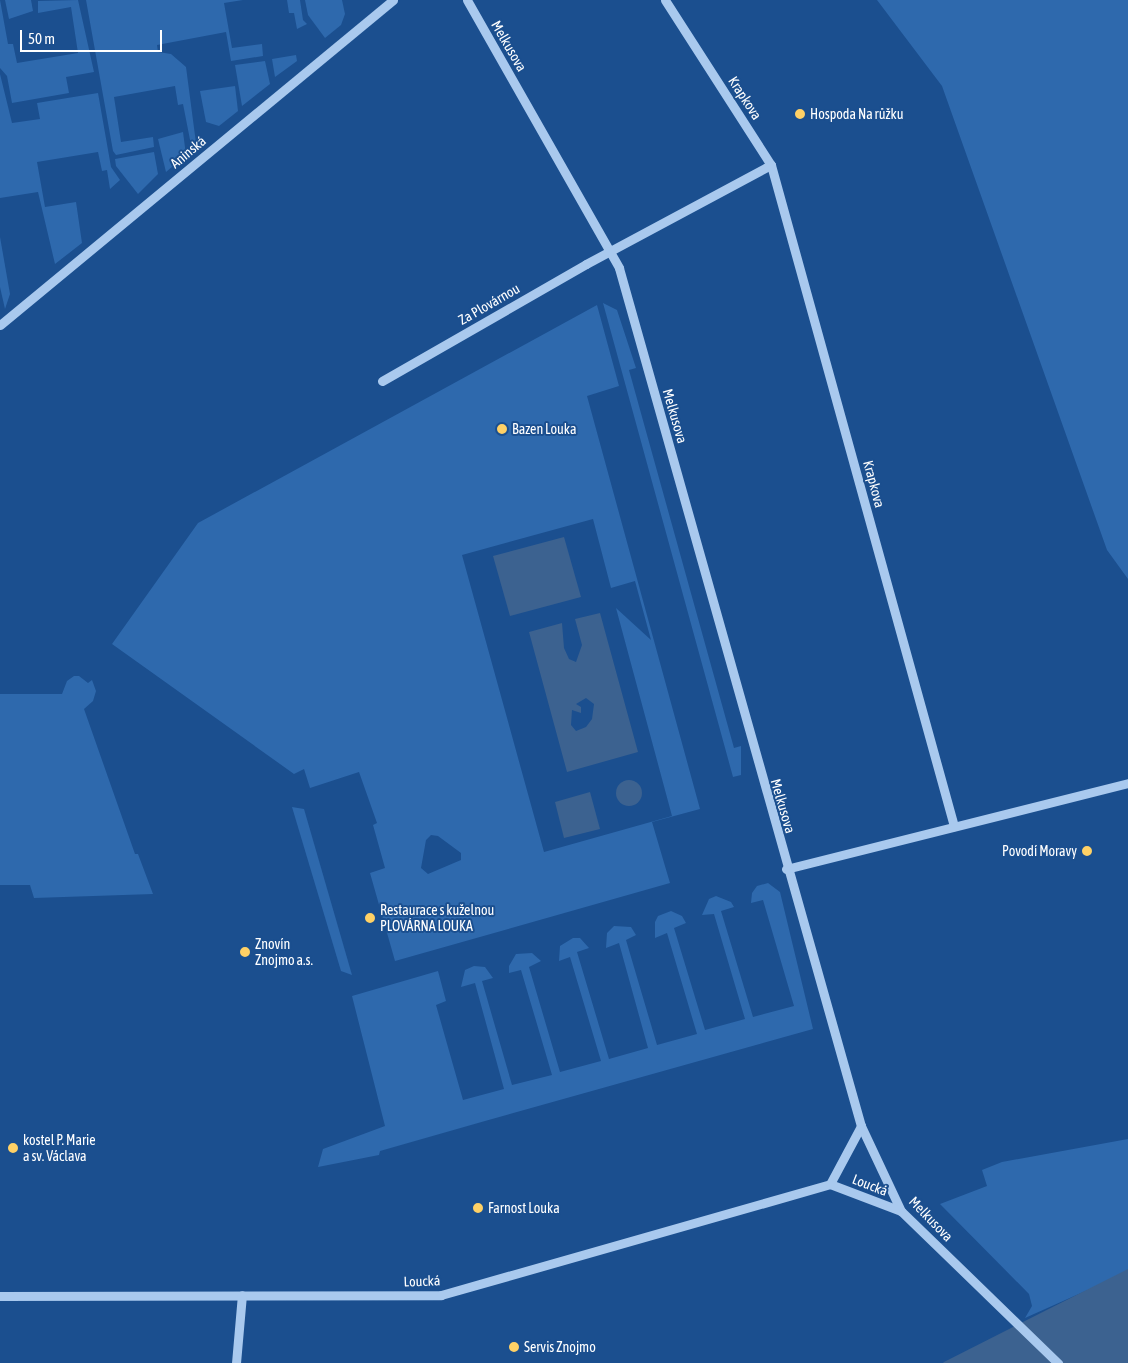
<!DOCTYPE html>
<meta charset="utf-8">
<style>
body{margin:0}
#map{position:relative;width:1128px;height:1363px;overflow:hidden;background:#1b4f8f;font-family:"Asap Condensed",sans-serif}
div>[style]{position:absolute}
.green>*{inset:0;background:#2e69ad}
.water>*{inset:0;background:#3c6290}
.round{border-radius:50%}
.minor>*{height:9px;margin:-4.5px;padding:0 4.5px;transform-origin:4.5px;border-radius:4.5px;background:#a9c9ee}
.dots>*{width:14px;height:14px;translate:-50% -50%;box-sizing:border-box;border:2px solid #1b4f8f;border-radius:50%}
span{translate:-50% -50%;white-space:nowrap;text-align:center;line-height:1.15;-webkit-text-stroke:4px #1b4f8f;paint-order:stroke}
.street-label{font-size:14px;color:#fff}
.poi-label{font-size:14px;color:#fff}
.left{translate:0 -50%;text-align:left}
.right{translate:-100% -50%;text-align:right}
.scale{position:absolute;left:20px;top:30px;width:142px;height:22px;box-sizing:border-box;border:2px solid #fff;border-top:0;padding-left:6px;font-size:15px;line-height:18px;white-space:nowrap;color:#fff;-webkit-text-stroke:4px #1b4f8f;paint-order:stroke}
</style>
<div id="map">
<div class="green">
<i style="clip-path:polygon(0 0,8px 44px,13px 44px,17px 63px,78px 53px,71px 7px,38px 13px,38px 1px,78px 0,94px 72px,66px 77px,69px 93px,12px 103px,7px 76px,0 68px)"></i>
<i style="clip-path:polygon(5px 0,31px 0,33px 11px,9px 19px)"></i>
<i style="clip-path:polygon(86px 0,243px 0,224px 3px,232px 48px,262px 44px,263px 56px,231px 61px,226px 32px,157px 45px,158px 52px,171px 54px,186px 67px,196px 143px,192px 150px,183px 104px,178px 105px,175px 86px,114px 97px,121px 142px,153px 137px,154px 147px,116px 155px,113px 151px)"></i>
<i style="clip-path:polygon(287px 0,300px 0,303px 20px,307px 24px,297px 29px,294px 13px,289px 13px)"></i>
<i style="clip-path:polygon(305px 0,342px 0,345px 14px,341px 25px,325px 38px,308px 15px)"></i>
<i style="clip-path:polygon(877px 0,1128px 0,1128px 579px,1107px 550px,942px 86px)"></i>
<i style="clip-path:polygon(296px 55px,297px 61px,275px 77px,272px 59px)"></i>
<i style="clip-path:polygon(265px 61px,270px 84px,242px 106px,235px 65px)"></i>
<i style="clip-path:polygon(0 74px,12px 123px,40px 119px,37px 103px,98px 93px,111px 167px,120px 180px,110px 189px,107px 170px,102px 171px,98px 152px,37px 162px,45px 207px,76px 202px,82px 243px,55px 264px,38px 192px,0 198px)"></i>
<i style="clip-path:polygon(235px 86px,238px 111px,219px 126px,206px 122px,200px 91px)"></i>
<i style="clip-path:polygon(183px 132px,186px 155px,166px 172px,158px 139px)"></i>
<i style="clip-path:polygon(154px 152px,158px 174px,138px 194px,116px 166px,115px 159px)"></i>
<i style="clip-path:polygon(0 237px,10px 294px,5px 309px,0 287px)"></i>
<i style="clip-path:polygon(603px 303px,617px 310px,636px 368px,629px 370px,734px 748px,741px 746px,741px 775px,733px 777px)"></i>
<i style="clip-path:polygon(evenodd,597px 305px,619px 386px,587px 396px,700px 809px,652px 822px,670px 883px,395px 961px,370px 873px,385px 868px,373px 825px,377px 823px,359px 772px,310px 788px,304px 769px,294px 774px,112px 644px,198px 523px,597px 305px,593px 519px,611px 588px,635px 581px,651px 640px,616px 608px,672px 816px,544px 852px,462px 555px,593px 519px,597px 305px,431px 835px,438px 836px,461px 853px,461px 860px,428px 874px,421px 868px,426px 840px,431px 835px)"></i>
<i style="clip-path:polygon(74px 676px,79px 676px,88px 683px,92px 680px,96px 691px,93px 701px,84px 709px,135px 854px,138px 854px,153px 894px,34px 898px,30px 885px,0 885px,0 694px,62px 694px,67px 681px)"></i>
<i style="clip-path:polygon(292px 807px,304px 809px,352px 975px,341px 971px)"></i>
<i style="clip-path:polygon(768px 883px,780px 892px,813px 1029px,485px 1121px,380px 1151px,379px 1155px,318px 1167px,323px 1149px,385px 1126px,352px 996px,438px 971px,446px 1001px,436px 1005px,463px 1100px,504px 1089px,475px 983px,461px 987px,465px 970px,474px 966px,485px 967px,493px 978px,482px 981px,512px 1085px,552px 1075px,521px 970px,509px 973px,509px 966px,516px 954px,532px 953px,541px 961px,529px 967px,560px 1072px,601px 1061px,570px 957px,559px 961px,560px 946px,573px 938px,580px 938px,589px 948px,577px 952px,609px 1059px,648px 1048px,619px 943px,606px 948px,607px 933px,614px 926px,631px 927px,636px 935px,626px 940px,657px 1045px,697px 1034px,667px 933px,655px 938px,655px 922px,658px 916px,671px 911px,682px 916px,686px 923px,674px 928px,705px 1030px,745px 1019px,714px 914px,702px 915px,709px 899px,716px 896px,731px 902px,734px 907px,721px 911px,753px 1017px,794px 1006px,763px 900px,751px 903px,752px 893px,757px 886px)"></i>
<i style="clip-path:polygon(1128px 1139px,1128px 1272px,1025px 1318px,1032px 1306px,1029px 1294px,940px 1204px,987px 1186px,982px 1170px,1002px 1162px)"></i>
</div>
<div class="water">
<i style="clip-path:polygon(564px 537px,581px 597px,510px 616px,493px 556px)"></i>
<i style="clip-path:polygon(evenodd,600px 613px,638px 752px,567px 772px,529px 632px,562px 623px,564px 648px,569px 659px,576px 662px,582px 645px,575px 619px,600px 613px,586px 698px,594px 704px,592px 719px,586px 727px,576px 731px,571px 725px,572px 710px,581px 713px,581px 707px,576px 704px,586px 698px)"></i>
<i class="round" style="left:616px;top:780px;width:26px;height:26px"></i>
<i style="clip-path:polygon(590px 792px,600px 829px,564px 838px,555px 802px)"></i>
<i style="clip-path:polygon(1128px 1269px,1128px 1363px,943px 1363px,944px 1362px)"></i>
</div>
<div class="minor">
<i style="left:467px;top:0;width:308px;rotate:60.4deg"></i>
<i style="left:619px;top:268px;width:891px;rotate:74.25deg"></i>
<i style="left:861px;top:1126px;width:94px;rotate:64.8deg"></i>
<i style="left:901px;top:1211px;width:219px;rotate:44.1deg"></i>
<i style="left:665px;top:0;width:196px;rotate:57.3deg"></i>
<i style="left:771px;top:165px;width:686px;rotate:74.53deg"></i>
<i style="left:0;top:325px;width:510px;rotate:-39.59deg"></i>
<i style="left:382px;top:381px;width:235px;rotate:-29.8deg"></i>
<i style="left:586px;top:264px;width:210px;rotate:-28.2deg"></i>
<i style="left:786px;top:869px;width:353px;rotate:-14.1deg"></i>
<i style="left:830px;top:1184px;width:66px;rotate:-61.9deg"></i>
<i style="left:0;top:1296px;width:441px;rotate:-0.1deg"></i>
<i style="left:441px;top:1295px;width:405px;rotate:-15.9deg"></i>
<i style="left:830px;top:1184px;width:76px;rotate:20.8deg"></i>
<i style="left:236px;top:1363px;width:68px;rotate:-85deg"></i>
</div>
<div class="dots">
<i style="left:800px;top:114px;background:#ffd166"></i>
<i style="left:502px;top:429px;background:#ffd166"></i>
<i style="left:1087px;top:851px;background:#ffd166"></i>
<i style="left:370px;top:918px;background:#ffd166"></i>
<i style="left:245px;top:952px;background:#ffd166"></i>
<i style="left:13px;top:1148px;background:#ffd166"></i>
<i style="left:478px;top:1208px;background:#ffd166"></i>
<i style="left:514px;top:1347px;background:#ffd166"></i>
</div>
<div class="street-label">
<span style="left:509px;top:46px;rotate:60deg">Melkusova</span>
<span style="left:745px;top:98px;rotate:57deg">Krapkova</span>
<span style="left:188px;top:152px;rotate:-40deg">Aninská</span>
<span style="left:489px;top:304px;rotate:-30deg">Za Plovárnou</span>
<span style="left:675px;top:416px;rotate:74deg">Melkusova</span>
<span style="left:874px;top:484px;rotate:75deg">Krapkova</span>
<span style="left:783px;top:806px;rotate:74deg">Melkusova</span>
<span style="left:870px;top:1185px;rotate:21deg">Loucká</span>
<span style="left:931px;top:1219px;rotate:46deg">Melkusova</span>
<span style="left:422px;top:1281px;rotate:-2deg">Loucká</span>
</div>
<div class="poi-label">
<span class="left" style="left:810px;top:114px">Hospoda Na růžku</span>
<span class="left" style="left:512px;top:429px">Bazen Louka</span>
<span class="right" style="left:1077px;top:851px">Povodí Moravy</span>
<span class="left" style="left:380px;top:918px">Restaurace s kuželnou<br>PLOVÁRNA LOUKA</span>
<span class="left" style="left:255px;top:952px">Znovín<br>Znojmo a.s.</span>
<span class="left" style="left:23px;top:1148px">kostel P. Marie<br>a sv. Václava</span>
<span class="left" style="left:488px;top:1208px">Farnost Louka</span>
<span class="left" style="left:524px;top:1347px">Servis Znojmo</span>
</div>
<div class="scale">50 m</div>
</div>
